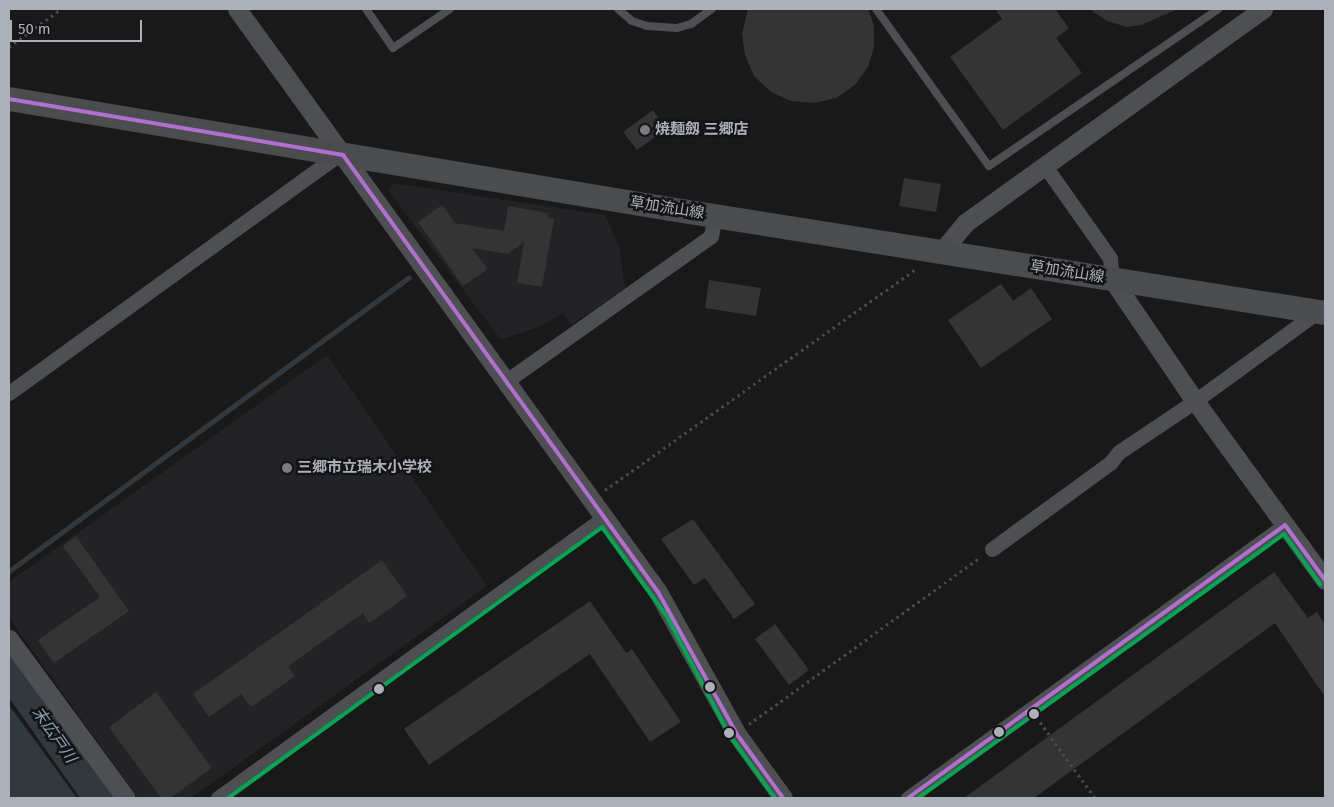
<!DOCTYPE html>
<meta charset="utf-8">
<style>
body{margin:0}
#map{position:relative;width:1334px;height:807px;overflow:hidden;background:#19191a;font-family:"Fira Sans","Noto Sans JP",sans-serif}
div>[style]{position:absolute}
.built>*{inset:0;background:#232325}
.water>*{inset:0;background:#31393e}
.stream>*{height:5px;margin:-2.5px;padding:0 2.5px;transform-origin:2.5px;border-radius:2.5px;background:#31393e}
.river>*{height:31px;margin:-15.5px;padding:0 15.5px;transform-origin:15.5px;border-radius:15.5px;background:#31393e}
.building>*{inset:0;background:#343435}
.path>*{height:3px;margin-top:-1.5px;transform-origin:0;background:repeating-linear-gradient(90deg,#494b4d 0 2.5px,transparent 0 6.5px)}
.service>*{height:8px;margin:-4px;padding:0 4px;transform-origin:4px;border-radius:4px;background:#4e4f52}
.minor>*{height:15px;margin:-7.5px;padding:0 7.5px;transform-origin:7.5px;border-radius:7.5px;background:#4e4f52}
.tertiary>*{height:19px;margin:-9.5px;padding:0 9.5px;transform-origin:9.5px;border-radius:9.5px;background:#4e4f52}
.primary>*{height:24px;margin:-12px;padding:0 12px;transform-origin:12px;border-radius:12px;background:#4b4c4e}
.bus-1>*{height:4px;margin:-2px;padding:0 2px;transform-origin:2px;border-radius:2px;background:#b36fd0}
.bus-2>*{height:4px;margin:-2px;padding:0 2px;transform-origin:2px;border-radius:2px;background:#00a651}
.dots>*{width:14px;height:14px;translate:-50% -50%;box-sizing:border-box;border:2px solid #141416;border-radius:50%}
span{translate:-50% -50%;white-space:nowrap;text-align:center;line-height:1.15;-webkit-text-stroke:5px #141416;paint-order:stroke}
.poi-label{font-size:15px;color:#acb1b9;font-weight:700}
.left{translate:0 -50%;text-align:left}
.street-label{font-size:15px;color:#acb1b9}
.water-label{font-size:16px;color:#87a0b0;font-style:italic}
.frame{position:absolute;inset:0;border:10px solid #acb1b9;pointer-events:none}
.scale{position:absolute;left:10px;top:20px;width:132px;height:22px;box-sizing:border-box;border:2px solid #acb1b9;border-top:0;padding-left:6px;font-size:15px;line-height:18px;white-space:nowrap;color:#acb1b9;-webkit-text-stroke:4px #141416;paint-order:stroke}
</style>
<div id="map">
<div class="built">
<i style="clip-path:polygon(393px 183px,605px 215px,619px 246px,625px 288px,571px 325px,563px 313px,543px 325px,501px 340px,388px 190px)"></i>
<i style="clip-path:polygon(327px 355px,487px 586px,191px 798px,138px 798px,9px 618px,9px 582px)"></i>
</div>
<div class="water">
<i style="clip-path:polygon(9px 705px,77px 798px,9px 798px)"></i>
</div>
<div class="stream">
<i style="left:9px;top:571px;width:496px;rotate:-36.3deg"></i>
</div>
<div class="river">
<i style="left:9px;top:671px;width:156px;rotate:54.7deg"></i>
</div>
<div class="building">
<i style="clip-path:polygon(748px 9px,868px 9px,874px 26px,874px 47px,868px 67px,855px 85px,836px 98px,814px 103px,791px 101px,771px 92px,754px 76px,745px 55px,742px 33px)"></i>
<i style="clip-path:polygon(995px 9px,1055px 9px,1069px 28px,1056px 38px,1082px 73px,1003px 130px,950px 57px,1002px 19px)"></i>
<i style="clip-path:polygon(1089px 9px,1178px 9px,1141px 25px,1127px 27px,1107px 21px)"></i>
<i style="clip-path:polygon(653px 110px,666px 129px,637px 150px,623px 132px)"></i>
<i style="clip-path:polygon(904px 178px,941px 184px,936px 212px,899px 206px)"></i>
<i style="clip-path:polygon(442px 205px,455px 223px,504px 231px,508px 206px,548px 213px,547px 218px,554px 219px,542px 287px,517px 283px,524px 242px,508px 254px,472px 248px,488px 269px,463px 286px,418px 222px)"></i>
<i style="clip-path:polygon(709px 280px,761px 288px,756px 316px,705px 308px)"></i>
<i style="clip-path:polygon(1001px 284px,1013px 301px,1031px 288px,1052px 319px,981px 368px,948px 320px)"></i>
<i style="clip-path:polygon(693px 519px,755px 604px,734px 619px,705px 578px,694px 585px,661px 539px)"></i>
<i style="clip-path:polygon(76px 536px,129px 611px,54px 663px,38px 640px,100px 597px,63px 546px)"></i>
<i style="clip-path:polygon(382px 560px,407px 596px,369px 623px,363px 613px,288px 666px,295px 676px,251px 707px,241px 694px,209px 717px,193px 694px)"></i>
<i style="clip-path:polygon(1274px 572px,1308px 618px,1317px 612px,1325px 624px,1325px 697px,1275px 623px,1034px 798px,964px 798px)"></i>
<i style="clip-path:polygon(590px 601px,626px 653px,632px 649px,681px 722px,650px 742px,590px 654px,429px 765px,404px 729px)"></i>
<i style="clip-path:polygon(775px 624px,809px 670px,789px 685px,755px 639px)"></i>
<i style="clip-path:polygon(156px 692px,212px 768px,170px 798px,161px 798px,109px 727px)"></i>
</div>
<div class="path">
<i style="left:9px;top:47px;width:64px;rotate:-36.2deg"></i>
<i style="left:605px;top:490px;width:382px;rotate:-35.4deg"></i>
<i style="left:1040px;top:722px;width:94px;rotate:54.1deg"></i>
<i style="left:749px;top:724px;width:284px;rotate:-35.8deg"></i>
</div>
<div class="service">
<i style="left:366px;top:9px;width:47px;rotate:55.3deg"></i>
<i style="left:393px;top:48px;width:69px;rotate:-34.4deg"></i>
<i style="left:618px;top:9px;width:18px;rotate:41deg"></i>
<i style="left:632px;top:21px;width:16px;rotate:18deg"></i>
<i style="left:647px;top:26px;width:30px;rotate:4deg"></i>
<i style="left:677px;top:28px;width:15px;rotate:-16deg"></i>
<i style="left:691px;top:24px;width:26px;rotate:-36deg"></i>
<i style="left:876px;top:9px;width:193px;rotate:54.3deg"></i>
<i style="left:989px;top:166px;width:278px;rotate:-34.4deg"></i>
</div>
<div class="minor">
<i style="left:1045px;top:166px;width:113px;rotate:54.8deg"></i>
<i style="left:1110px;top:258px;width:21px;rotate:85deg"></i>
<i style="left:505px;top:382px;width:252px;rotate:-35.3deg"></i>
<i style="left:711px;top:236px;width:20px;rotate:-79deg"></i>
<i style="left:9px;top:393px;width:407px;rotate:-35.9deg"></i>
<i style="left:992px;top:549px;width:146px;rotate:-36.1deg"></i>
<i style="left:1110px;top:463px;width:14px;rotate:-51deg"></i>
<i style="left:1119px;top:452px;width:92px;rotate:-33.9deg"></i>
<i style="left:1195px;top:401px;width:155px;rotate:-36.1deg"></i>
<i style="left:218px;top:798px;width:476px;rotate:-36deg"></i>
<i style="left:908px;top:798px;width:465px;rotate:-35.9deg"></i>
</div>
<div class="tertiary">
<i style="left:237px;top:9px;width:719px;rotate:54.17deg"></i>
<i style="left:658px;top:592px;width:161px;rotate:61deg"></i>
<i style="left:736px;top:733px;width:80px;rotate:54.1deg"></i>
<i style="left:941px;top:252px;width:38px;rotate:-50deg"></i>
<i style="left:965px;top:223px;width:367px;rotate:-35.7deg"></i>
<i style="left:1112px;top:279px;width:148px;rotate:55.8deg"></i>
<i style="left:1195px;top:401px;width:221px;rotate:54deg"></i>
<i style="left:9px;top:639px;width:197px;rotate:53.7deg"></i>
</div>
<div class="primary">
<i style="left:9px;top:99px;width:670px;rotate:9.45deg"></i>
<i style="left:670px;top:209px;width:663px;rotate:9.02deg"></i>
</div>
<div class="bus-1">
<i style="left:9px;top:99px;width:339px;rotate:9.5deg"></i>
<i style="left:343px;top:155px;width:539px;rotate:54.22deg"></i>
<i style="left:658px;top:592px;width:161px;rotate:61deg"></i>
<i style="left:736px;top:733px;width:80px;rotate:54.1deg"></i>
<i style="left:1285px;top:525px;width:68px;rotate:54deg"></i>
<i style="left:908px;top:798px;width:465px;rotate:-35.9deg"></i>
</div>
<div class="bus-2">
<i style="left:228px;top:798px;width:462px;rotate:-35.9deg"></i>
<i style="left:602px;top:527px;width:109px;rotate:54deg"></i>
<i style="left:666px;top:615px;width:137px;rotate:62.1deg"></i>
<i style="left:730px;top:736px;width:77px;rotate:54deg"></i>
<i style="left:918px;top:798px;width:451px;rotate:-35.8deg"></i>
<i style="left:1284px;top:534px;width:62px;rotate:54.2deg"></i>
</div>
<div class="dots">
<i style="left:645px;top:130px;background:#797c81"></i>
<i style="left:287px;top:468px;background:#797c81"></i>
<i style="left:710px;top:687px;background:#acb1b9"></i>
<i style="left:379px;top:689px;background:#acb1b9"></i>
<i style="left:1034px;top:714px;background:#acb1b9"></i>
<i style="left:999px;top:732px;background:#acb1b9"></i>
<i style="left:729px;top:733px;background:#acb1b9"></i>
</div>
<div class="poi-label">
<span class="left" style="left:655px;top:130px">焼麺劔 三郷店</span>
<span class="left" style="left:297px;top:468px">三郷市立瑞木小学校</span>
</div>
<div class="street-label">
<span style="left:667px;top:208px;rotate:9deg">草加流山線</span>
<span style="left:1067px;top:272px;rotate:9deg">草加流山線</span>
</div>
<div class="water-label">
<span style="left:54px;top:735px;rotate:55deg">末広戸川</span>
</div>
<div class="frame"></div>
<div class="scale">50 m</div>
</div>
